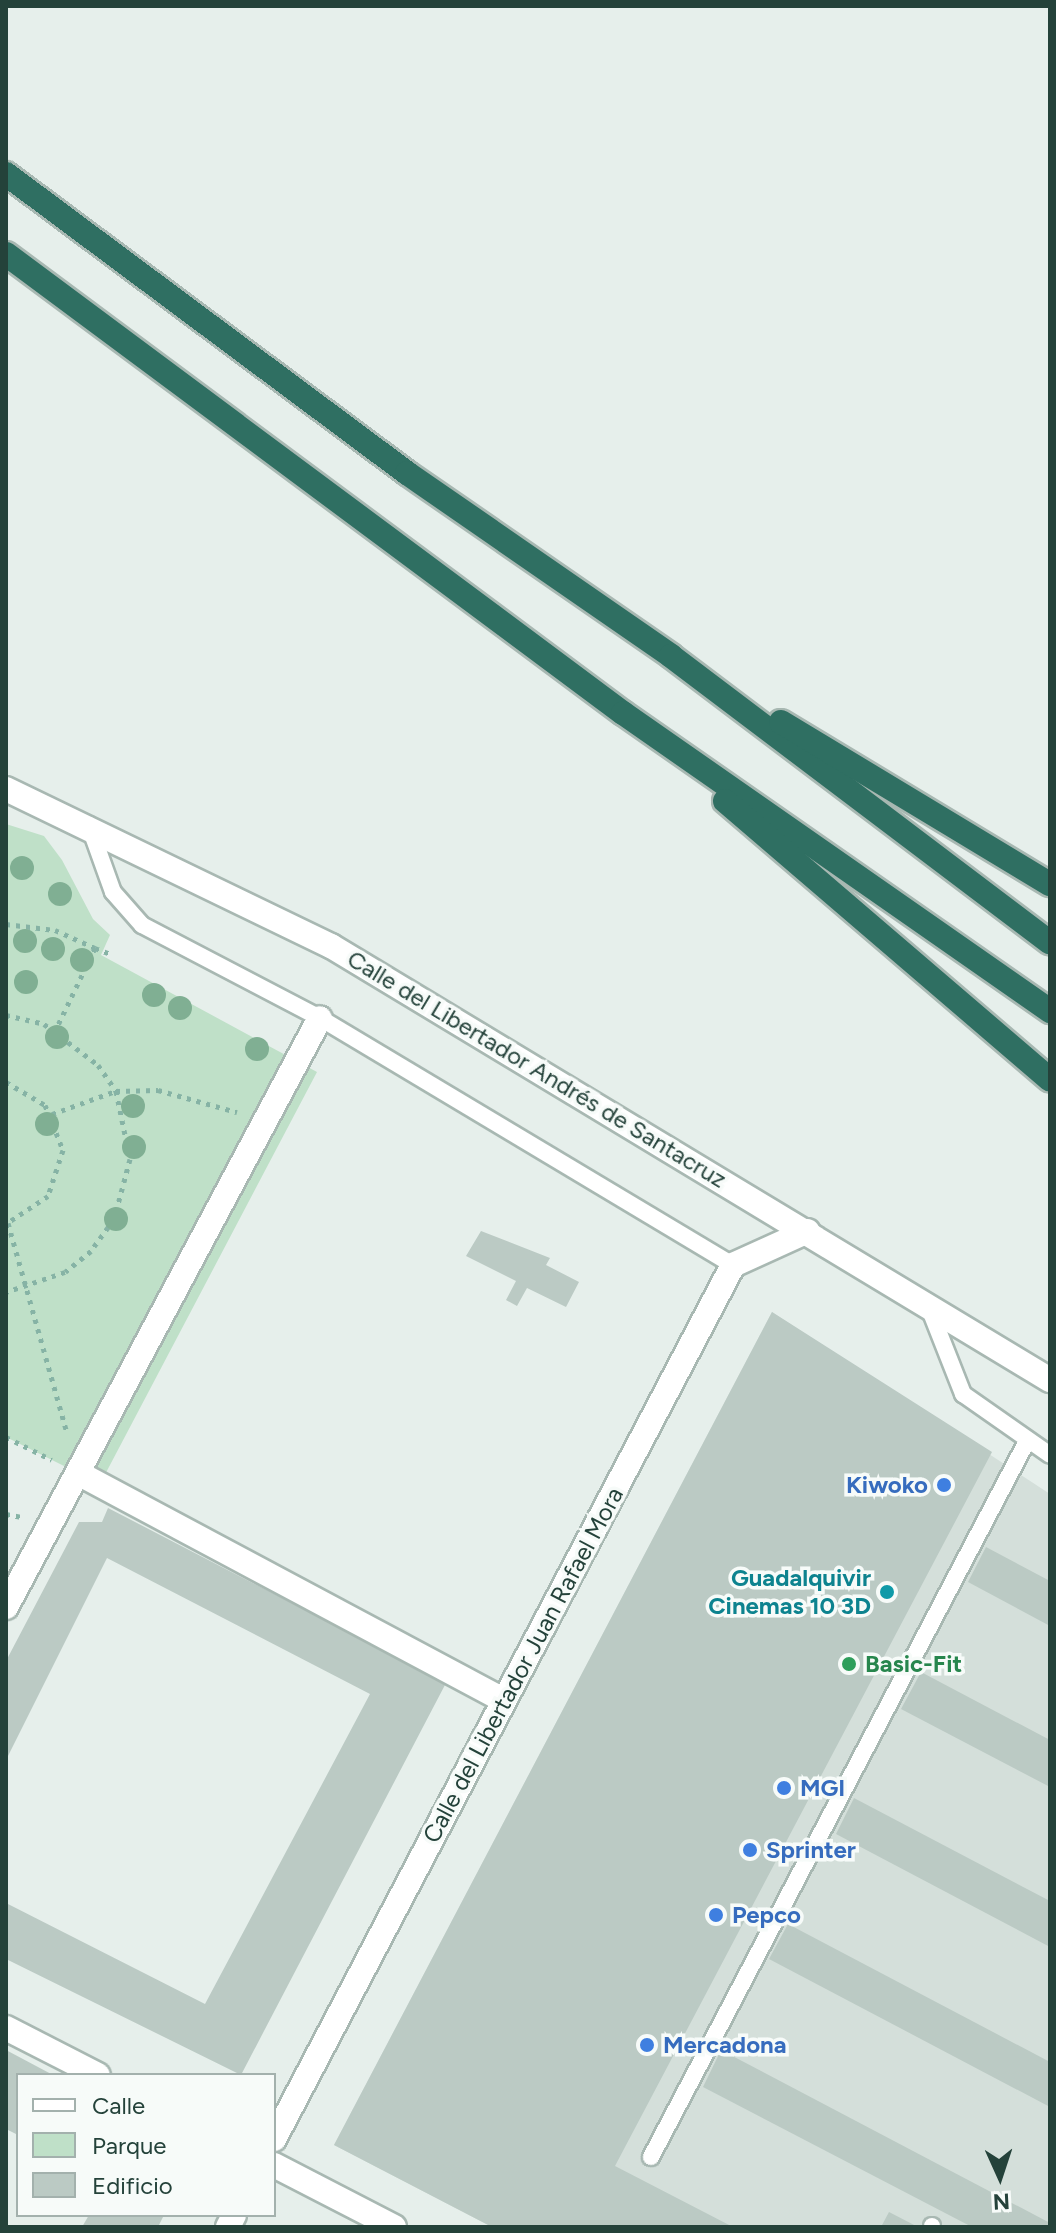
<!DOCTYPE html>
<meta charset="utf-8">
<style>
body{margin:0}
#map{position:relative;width:1056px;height:2233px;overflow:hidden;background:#e6efeb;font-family:Figtree,sans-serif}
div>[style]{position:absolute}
.built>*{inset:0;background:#d4dfda}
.green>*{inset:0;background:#bfe0c8}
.building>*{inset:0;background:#bbcac4}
.path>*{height:5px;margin-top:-2.5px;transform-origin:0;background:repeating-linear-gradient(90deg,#86b3a5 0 4px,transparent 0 10px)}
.roads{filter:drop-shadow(2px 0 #a8b8b2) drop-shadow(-2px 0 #a8b8b2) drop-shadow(0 2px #a8b8b2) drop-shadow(0 -2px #a8b8b2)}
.service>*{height:16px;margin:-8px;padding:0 8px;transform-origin:8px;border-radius:8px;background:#fff}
.pedestrian>*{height:24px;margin:-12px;padding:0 12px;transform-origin:12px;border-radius:12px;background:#fff}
.minor>*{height:24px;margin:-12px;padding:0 12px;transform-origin:12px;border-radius:12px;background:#fff}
.secondary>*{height:24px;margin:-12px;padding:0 12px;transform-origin:12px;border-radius:12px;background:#fff}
.motorway>*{height:24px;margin:-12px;padding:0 12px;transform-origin:12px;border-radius:12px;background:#2f6f62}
.trees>*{width:24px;height:24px;margin:-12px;border-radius:50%;background:#80af93}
.dots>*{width:22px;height:22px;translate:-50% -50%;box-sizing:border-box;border:4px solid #f7fbf9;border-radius:50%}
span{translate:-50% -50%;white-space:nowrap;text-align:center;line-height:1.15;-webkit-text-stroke:7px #f7fbf9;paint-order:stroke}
.street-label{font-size:24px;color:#24423a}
.shop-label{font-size:24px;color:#366cbe;font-weight:700}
.right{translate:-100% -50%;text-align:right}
.left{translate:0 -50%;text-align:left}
.culture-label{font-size:24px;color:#0d838f;font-weight:700}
.leisure-label{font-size:24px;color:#27864d;font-weight:700}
.frame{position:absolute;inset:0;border:8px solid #24423a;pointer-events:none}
.legend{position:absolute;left:16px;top:2073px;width:260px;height:144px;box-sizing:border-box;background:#f7fbf9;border:2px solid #a3b1ad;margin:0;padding:10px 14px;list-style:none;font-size:24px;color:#24423a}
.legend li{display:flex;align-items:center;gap:16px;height:40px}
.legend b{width:40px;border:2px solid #a3b1ad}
.north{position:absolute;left:960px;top:2137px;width:80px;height:80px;-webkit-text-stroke:6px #f7fbf9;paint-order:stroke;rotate:177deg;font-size:22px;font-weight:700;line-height:32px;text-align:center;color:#24423a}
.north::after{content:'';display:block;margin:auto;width:28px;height:36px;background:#24423a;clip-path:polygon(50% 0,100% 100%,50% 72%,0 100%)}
</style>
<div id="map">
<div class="built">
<i style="clip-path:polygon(772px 1312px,1050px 1494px,1050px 2227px,492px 2227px,334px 2145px)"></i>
</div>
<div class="green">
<i style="clip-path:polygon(6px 824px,44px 836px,62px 860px,93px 919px,110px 935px,101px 955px,317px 1072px,100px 1484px,6px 1437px)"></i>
</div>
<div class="building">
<i style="clip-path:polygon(481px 1231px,550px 1258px,546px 1265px,579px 1282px,566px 1307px,527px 1288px,517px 1306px,506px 1300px,516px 1281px,466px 1256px)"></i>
<i style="clip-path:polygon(772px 1312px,992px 1452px,615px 2166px,733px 2227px,492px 2227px,334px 2145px)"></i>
<i style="clip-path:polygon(108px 1508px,446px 1683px,241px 2075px,6px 1959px,6px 1903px,205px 2004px,370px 1694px,107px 1558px,6px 1760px,6px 1661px,79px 1522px,102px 1522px)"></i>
<i style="clip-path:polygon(986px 1547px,1050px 1581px,1050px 1626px,968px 1582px)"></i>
<i style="clip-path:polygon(921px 1672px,1050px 1740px,1050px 1787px,901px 1709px)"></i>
<i style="clip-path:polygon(854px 1798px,1050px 1901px,1050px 1947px,836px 1834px)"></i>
<i style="clip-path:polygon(788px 1924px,1050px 2062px,1050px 2107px,769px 1959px)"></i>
<i style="clip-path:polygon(6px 2050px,53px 2075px,18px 2075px,18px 2135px,6px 2129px)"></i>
<i style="clip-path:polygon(721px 2050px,1050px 2223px,1050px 2227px,972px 2227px,703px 2087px)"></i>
<i style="clip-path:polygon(889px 2212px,918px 2227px,881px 2227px)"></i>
<i style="clip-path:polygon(89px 2215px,164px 2215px,158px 2227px,82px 2227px)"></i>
</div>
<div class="path">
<i style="left:6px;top:924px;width:49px;rotate:7deg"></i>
<i style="left:55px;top:930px;width:44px;rotate:24.2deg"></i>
<i style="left:95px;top:948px;width:92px;rotate:115.7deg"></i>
<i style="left:95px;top:948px;width:17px;rotate:21deg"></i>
<i style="left:6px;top:1015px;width:39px;rotate:13deg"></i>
<i style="left:44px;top:1024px;width:68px;rotate:37.2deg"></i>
<i style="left:98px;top:1065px;width:32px;rotate:55deg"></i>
<i style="left:116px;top:1091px;width:69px;rotate:78.4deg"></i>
<i style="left:130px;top:1159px;width:62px;rotate:104.9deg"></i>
<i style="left:114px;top:1219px;width:39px;rotate:126deg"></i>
<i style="left:91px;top:1251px;width:33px;rotate:141deg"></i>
<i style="left:65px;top:1272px;width:62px;rotate:161.3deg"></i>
<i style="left:6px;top:1082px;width:45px;rotate:30.5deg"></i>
<i style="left:45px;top:1105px;width:48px;rotate:68.2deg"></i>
<i style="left:63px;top:1150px;width:48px;rotate:108.1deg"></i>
<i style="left:48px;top:1196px;width:49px;rotate:146.6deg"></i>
<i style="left:52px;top:1114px;width:68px;rotate:-19.8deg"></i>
<i style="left:116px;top:1091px;width:42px;rotate:-1.4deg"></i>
<i style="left:158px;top:1090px;width:82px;rotate:15.6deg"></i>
<i style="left:8px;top:1223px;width:218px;rotate:74.3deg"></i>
<i style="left:6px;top:1437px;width:51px;rotate:26.6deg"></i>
<i style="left:6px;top:1514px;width:16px;rotate:11deg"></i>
</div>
<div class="roads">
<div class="service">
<i style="left:89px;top:825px;width:71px;rotate:70.3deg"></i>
<i style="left:113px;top:892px;width:44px;rotate:48.7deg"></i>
<i style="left:142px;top:925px;width:201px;rotate:27.6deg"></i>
<i style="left:320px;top:1018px;width:481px;rotate:30.9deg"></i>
<i style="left:928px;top:1305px;width:96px;rotate:68.5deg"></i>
<i style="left:963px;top:1394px;width:106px;rotate:35deg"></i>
<i style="left:651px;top:2157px;width:809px;rotate:-62.29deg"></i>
<i style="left:932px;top:2227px;width:1px;rotate:-90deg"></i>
</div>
<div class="pedestrian">
<i style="left:78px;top:1473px;width:483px;rotate:28.1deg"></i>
<i style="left:6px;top:1607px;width:667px;rotate:-61.94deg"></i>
<i style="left:6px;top:2028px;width:103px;rotate:27.1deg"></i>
<i style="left:274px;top:2165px;width:135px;rotate:27.3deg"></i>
</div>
<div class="minor">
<i style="left:274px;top:2139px;width:987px;rotate:-62.29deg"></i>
<i style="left:733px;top:1265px;width:82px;rotate:-24.4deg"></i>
<i style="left:228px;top:2227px;width:13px;rotate:-63deg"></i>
</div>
<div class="secondary">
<i style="left:6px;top:789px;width:361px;rotate:25.8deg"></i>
<i style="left:331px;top:946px;width:840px;rotate:31.12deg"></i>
</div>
<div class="motorway">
<i style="left:6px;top:174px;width:500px;rotate:36.71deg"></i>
<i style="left:407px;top:473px;width:321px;rotate:34.7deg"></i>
<i style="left:671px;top:656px;width:475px;rotate:37.1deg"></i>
<i style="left:6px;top:254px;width:769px;rotate:36.65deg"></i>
<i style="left:623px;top:713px;width:521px;rotate:34.91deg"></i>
<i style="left:781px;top:722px;width:314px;rotate:31.1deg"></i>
<i style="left:725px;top:801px;width:428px;rotate:40.6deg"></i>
</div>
</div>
<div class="trees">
<i style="left:22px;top:868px"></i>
<i style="left:60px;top:894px"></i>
<i style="left:25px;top:941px"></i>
<i style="left:53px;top:949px"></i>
<i style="left:82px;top:960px"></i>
<i style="left:26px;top:982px"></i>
<i style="left:154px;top:995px"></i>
<i style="left:180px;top:1008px"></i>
<i style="left:57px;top:1037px"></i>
<i style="left:257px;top:1049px"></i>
<i style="left:133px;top:1106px"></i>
<i style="left:47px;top:1124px"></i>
<i style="left:134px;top:1147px"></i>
<i style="left:116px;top:1219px"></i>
</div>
<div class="dots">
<i style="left:944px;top:1485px;background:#3f7fe0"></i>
<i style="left:887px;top:1592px;background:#0f9aa8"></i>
<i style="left:849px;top:1664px;background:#2e9e5b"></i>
<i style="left:784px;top:1788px;background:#3f7fe0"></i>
<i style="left:750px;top:1850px;background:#3f7fe0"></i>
<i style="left:716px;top:1915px;background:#3f7fe0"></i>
<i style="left:647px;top:2045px;background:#3f7fe0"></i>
</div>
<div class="street-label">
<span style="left:537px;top:1069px;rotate:31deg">Calle del Libertador Andrés de Santacruz</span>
<span style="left:523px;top:1665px;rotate:-62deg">Calle del Libertador Juan Rafael Mora</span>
</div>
<div class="shop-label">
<span class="right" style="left:928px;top:1485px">Kiwoko</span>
<span class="left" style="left:800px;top:1788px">MGI</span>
<span class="left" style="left:766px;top:1850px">Sprinter</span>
<span class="left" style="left:732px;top:1915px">Pepco</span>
<span class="left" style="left:663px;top:2045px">Mercadona</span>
</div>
<div class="culture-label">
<span class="right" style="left:871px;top:1592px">Guadalquivir<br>Cinemas 10 3D</span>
</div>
<div class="leisure-label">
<span class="left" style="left:865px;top:1664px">Basic-Fit</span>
</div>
<div class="frame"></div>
<ul class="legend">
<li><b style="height:10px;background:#fff"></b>Calle</li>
<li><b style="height:22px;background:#bfe0c8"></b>Parque</li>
<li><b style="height:22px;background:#bbcac4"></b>Edificio</li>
</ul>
<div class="north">N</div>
</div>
